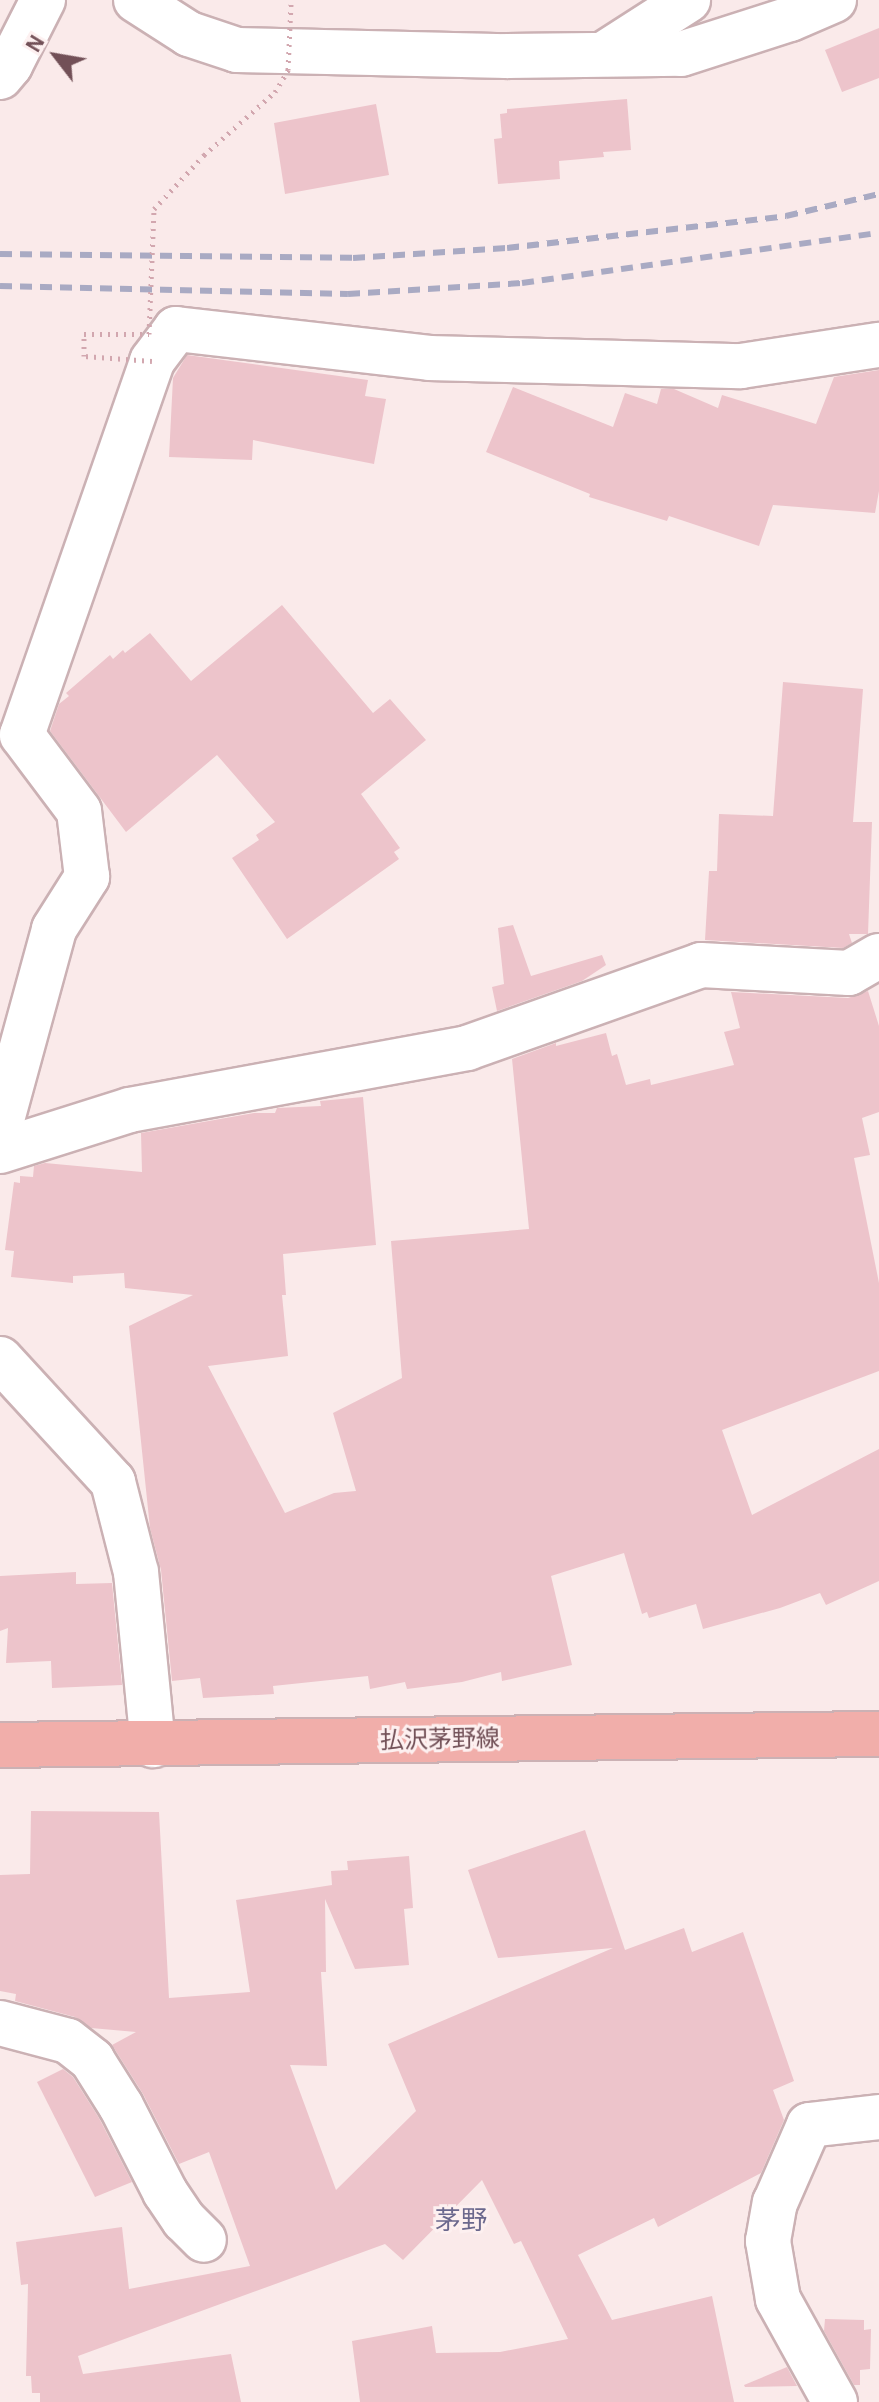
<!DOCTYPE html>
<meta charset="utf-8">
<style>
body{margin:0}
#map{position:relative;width:879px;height:2402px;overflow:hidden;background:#faeaea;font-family:"Alegreya Sans","Noto Sans JP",sans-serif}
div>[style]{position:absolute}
.building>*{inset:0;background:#edc4cb}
.roads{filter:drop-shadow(2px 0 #cbb1b4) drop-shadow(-2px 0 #cbb1b4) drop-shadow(0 2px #cbb1b4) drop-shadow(0 -2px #cbb1b4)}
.minor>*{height:44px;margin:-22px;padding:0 22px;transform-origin:22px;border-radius:22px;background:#fff}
.major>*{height:44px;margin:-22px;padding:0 22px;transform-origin:22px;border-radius:22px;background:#f1aeaa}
.rail>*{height:6px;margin-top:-3px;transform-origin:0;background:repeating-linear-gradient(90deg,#a9aac3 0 12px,transparent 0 20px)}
.path-bridge>*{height:5px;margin-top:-2.5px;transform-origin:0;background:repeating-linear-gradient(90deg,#d2a7af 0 2px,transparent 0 8px)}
span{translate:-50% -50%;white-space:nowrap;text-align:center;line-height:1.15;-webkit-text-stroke:6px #fdf0f0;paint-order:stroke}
.street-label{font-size:24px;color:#725057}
.neighbourhood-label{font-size:26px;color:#6b688d}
.north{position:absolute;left:16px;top:16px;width:80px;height:80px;-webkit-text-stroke:6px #fdf0f0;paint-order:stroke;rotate:301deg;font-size:22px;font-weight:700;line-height:32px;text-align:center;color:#725057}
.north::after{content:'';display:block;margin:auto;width:28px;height:36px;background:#725057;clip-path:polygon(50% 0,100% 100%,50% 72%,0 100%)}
</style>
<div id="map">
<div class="building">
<i style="clip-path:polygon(879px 28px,879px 78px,842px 92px,825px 50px)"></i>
<i style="clip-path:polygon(627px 99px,631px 150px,603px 152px,604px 157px,559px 161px,560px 179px,498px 184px,494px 139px,502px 138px,500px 114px,507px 113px,507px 109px)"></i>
<i style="clip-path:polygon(376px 104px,389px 175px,285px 194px,274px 123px)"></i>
<i style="clip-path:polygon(187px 355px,368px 380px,365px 396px,386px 399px,374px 464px,253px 440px,252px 460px,169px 457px,173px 378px)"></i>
<i style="clip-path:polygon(879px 370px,879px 491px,875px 513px,773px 505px,759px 546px,669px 516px,667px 521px,589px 497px,590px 494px,486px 452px,513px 387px,613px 427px,625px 393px,657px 404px,661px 389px,674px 389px,718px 408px,722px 395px,816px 424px,834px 377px)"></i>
<i style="clip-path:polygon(282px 605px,373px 713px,390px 699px,426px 740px,361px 794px,400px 848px,394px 852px,399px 859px,287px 939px,232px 858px,259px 840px,256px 835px,275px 822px,217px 755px,126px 832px,50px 731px,59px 704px,69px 696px,66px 693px,110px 655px,113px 659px,123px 650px,125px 653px,150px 633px,191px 681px)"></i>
<i style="clip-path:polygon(783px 682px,863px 689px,853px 822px,872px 822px,868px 934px,849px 934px,852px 943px,843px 948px,705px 940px,709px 871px,717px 871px,719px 814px,773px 816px)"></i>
<i style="clip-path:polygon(513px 925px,531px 976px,602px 955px,606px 965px,582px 981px,497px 1011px,492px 987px,504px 984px,498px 928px)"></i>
<i style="clip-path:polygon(868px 991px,879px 1026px,879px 1112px,862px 1118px,870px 1155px,854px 1158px,879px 1283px,879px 1371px,722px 1430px,752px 1515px,879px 1449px,879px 1581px,826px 1605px,820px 1593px,780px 1608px,703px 1629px,696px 1604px,649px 1618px,647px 1612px,642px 1614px,624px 1553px,551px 1576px,572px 1665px,502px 1681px,501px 1672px,462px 1682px,407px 1689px,405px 1682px,370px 1689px,368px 1676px,273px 1686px,274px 1694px,203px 1698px,200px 1678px,172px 1681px,161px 1570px,150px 1528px,129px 1326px,193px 1295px,125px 1288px,124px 1273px,73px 1276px,73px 1283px,11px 1277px,14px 1251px,5px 1250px,14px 1182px,20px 1183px,20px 1176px,33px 1177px,34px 1166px,45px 1163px,142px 1172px,141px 1133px,254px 1113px,275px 1113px,277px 1108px,321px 1106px,320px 1101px,363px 1097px,376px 1245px,283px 1254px,286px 1295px,282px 1295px,288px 1356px,208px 1366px,285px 1513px,334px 1493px,356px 1491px,333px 1413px,402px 1378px,391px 1241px,529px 1229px,512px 1059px,556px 1043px,556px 1046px,606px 1033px,612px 1056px,617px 1054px,626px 1085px,650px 1079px,651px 1085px,734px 1065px,724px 1032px,740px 1028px,731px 992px,848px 998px)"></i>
<i style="clip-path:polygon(76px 1572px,76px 1584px,112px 1583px,122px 1685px,52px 1688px,51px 1661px,6px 1663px,8px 1628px,0 1631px,0 1576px)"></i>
<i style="clip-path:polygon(31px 1811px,159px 1812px,169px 1998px,250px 1992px,236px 1900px,332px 1885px,331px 1871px,348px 1870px,347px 1861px,409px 1856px,413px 1908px,404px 1909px,409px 1965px,355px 1969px,325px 1899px,326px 1972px,321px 1972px,327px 2066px,290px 2065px,336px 2190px,416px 2111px,388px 2044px,613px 1948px,498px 1958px,468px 1870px,585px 1830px,625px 1950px,684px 1928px,692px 1952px,743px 1932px,794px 2081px,773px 2090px,784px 2120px,761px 2173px,658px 2227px,654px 2218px,578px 2255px,612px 2320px,712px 2296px,734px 2402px,360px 2402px,352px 2341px,432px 2326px,436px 2353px,500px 2352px,568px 2339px,521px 2241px,514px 2244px,482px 2180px,403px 2260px,385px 2244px,78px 2356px,83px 2374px,231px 2354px,241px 2402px,40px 2402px,40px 2393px,32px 2393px,31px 2376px,26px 2376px,28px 2284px,21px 2285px,16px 2242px,122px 2227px,129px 2289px,250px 2266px,209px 2152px,179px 2164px,143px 2094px,112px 2045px,136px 2032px,91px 2028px,75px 2017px,15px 2001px,16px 1994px,0 1991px,0 1875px,30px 1874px)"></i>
<i style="clip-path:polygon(63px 2069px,73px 2077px,99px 2118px,132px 2182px,95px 2197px,37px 2082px)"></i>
<i style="clip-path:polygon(825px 2319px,864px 2320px,864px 2330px,871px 2329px,870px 2369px,860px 2370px,860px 2385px,854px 2385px,824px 2331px)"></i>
<i style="clip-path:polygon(787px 2367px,797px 2386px,745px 2387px,744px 2385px)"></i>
</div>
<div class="roads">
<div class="minor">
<i style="left:136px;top:0;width:63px;rotate:32.7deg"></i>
<i style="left:189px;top:34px;width:51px;rotate:18.4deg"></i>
<i style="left:237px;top:50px;width:270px;rotate:1.3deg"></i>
<i style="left:507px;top:56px;width:174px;rotate:-0.7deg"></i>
<i style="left:681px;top:54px;width:114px;rotate:-17.8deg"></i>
<i style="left:790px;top:19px;width:48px;rotate:-23.4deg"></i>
<i style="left:604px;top:54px;width:100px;rotate:-32.7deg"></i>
<i style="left:0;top:77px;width:16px;rotate:-50deg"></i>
<i style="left:10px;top:65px;width:73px;rotate:-63.1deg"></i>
<i style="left:0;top:1127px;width:205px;rotate:-74.7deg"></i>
<i style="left:54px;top:929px;width:62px;rotate:-57.6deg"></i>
<i style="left:87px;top:877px;width:66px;rotate:-96.9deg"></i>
<i style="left:79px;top:811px;width:95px;rotate:-126.9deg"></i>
<i style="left:22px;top:735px;width:396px;rotate:-70.8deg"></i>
<i style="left:152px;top:361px;width:40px;rotate:-53deg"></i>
<i style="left:176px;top:329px;width:255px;rotate:6.5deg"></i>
<i style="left:429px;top:358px;width:312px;rotate:1.5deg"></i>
<i style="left:741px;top:366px;width:140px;rotate:-8.7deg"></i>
<i style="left:0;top:1151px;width:136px;rotate:-17.5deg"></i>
<i style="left:130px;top:1110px;width:343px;rotate:-10.4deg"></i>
<i style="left:467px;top:1048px;width:248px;rotate:-19.5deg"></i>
<i style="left:701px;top:965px;width:148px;rotate:3.1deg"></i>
<i style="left:849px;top:973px;width:34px;rotate:-30deg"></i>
<i style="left:0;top:1359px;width:167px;rotate:47.4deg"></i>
<i style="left:113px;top:1482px;width:93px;rotate:75.7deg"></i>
<i style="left:136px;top:1572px;width:174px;rotate:84.4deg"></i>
<i style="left:0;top:2023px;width:70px;rotate:14.8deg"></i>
<i style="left:68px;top:2041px;width:31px;rotate:38deg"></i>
<i style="left:92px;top:2060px;width:54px;rotate:57.8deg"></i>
<i style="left:121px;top:2106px;width:97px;rotate:62.9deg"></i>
<i style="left:165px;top:2192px;width:34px;rotate:56deg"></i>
<i style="left:184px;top:2220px;width:28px;rotate:45deg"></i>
<i style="left:835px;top:2402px;width:118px;rotate:-119deg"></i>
<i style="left:778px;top:2299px;width:59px;rotate:-99.8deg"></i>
<i style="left:768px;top:2241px;width:39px;rotate:-80deg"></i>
<i style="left:775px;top:2203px;width:85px;rotate:-66.4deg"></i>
<i style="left:809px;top:2125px;width:70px;rotate:-6.5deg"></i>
</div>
<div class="major">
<i style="left:0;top:1745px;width:879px;rotate:-0.72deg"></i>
</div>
</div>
<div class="rail">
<i style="left:0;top:254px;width:353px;rotate:0.6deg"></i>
<i style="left:353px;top:258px;width:154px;rotate:-3.7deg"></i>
<i style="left:507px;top:248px;width:281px;rotate:-6.5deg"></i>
<i style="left:786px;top:216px;width:96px;rotate:-13.3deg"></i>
<i style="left:0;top:286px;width:348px;rotate:1.3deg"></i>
<i style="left:348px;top:294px;width:174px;rotate:-3.6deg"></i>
<i style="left:522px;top:283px;width:360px;rotate:-8deg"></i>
</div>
<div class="path-bridge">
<i style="left:152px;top:361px;width:68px;rotate:-175.8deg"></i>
<i style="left:84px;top:356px;width:22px;rotate:-90deg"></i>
<i style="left:84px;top:334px;width:65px"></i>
<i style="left:149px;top:334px;width:125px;rotate:-87.7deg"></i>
<i style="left:154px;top:209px;width:74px;rotate:-47.2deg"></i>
<i style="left:204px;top:155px;width:95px;rotate:-41.6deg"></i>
<i style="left:275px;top:92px;width:26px;rotate:-59deg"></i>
<i style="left:288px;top:70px;width:66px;rotate:-87.4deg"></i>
</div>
<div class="street-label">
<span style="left:440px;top:1741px;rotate:-1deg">払沢茅野線</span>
</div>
<div class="neighbourhood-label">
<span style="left:461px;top:2222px">茅野</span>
</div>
<div class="north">N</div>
</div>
